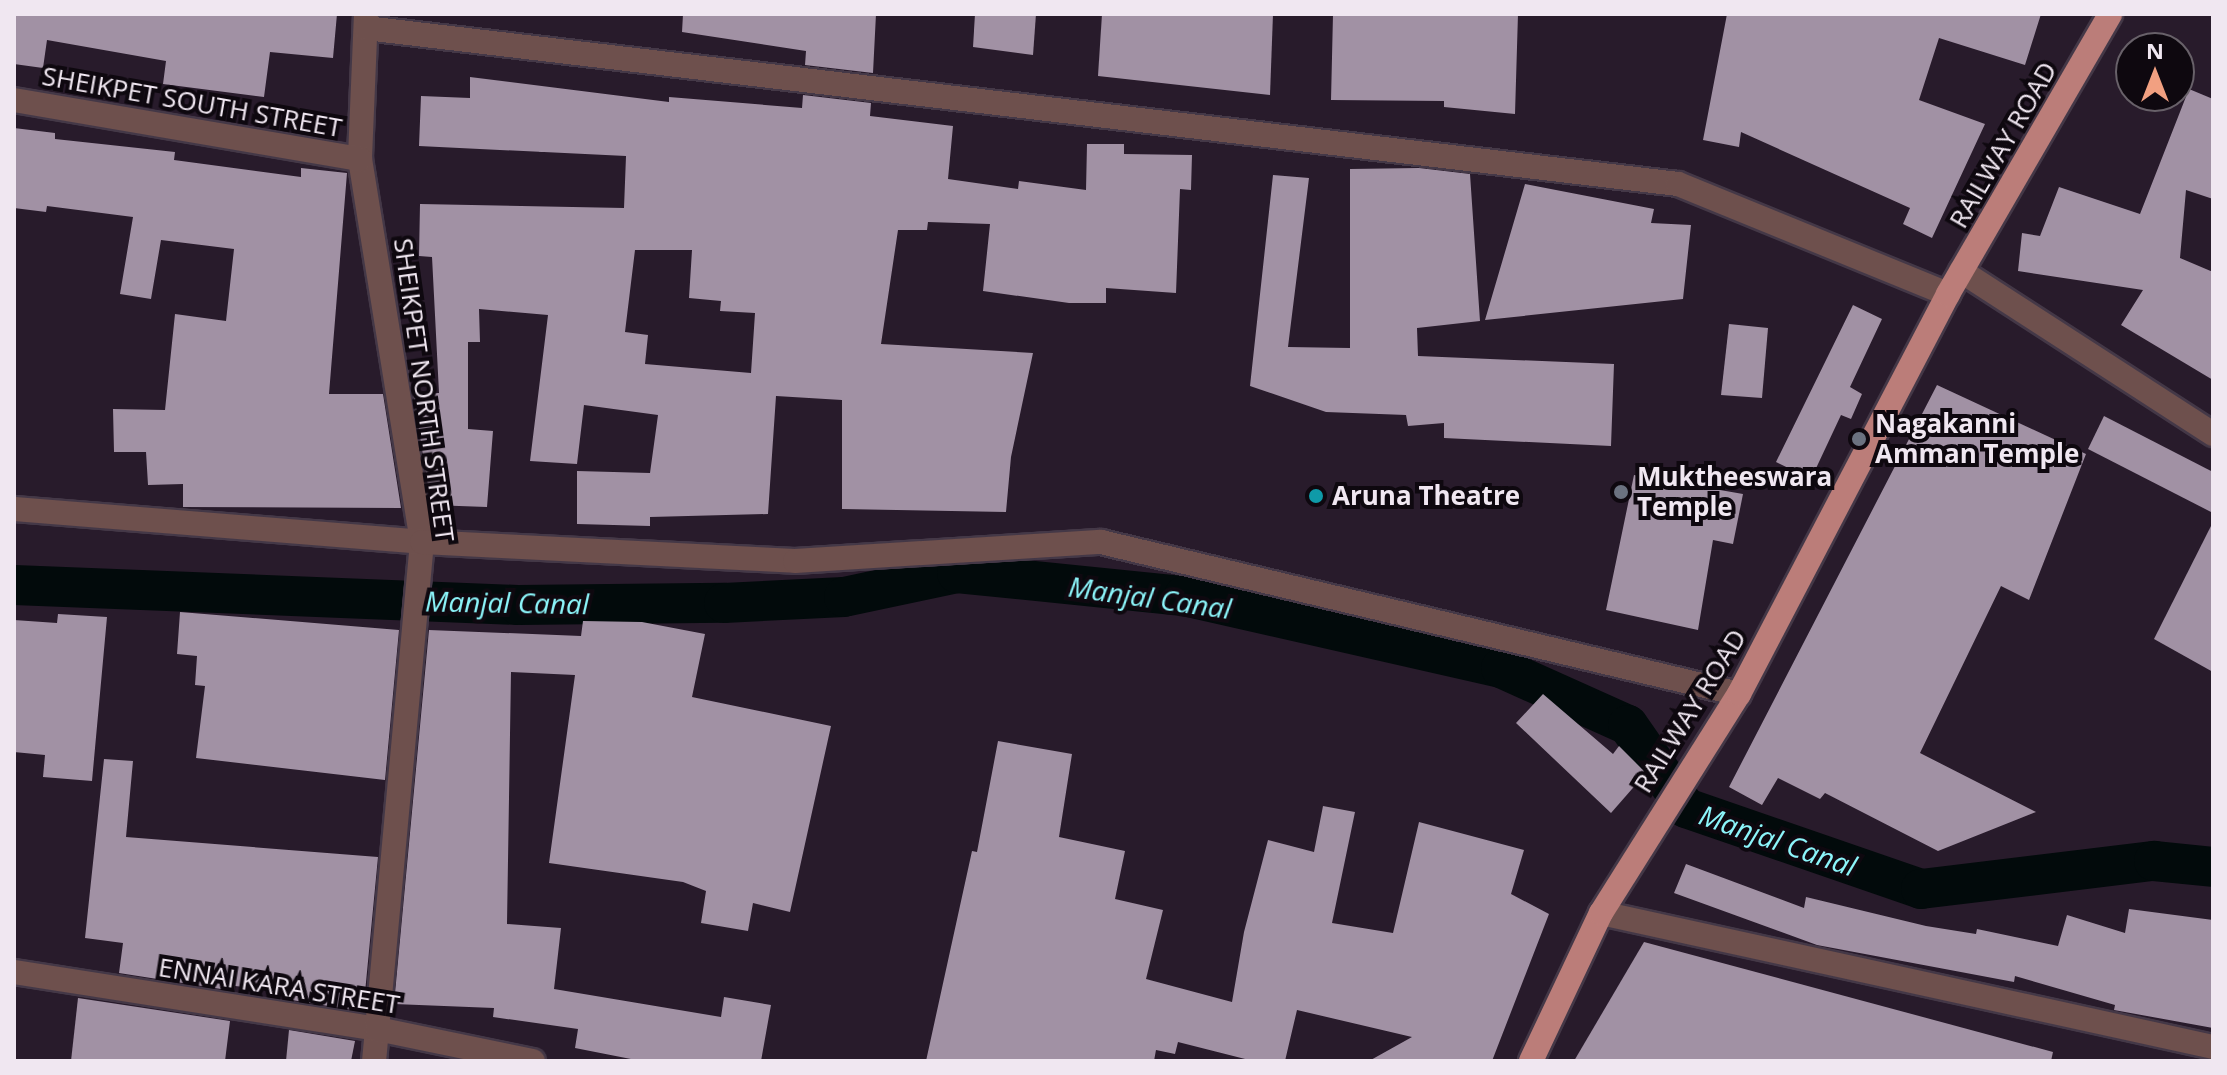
<!DOCTYPE html>
<style>
body{margin:0}
#map{position:relative;width:2227px;height:1075px;overflow:hidden;background:#281b2b;font-family:"Open Sans",sans-serif}
div>[style]{position:absolute}
.canal>*{height:40px;margin:-20px;padding:0 20px;transform-origin:20px;border-radius:20px;background:#020a0b}
.building>*{inset:0;background:#a191a4}
.roads{filter:drop-shadow(2px 0 #443847) drop-shadow(-2px 0 #443847) drop-shadow(0 2px #443847) drop-shadow(0 -2px #443847)}
.minor>*{height:24px;margin:-12px;padding:0 12px;transform-origin:12px;border-radius:12px;background:#6e504d}
.major>*{height:24px;margin:-12px;padding:0 12px;transform-origin:12px;border-radius:12px;background:#bb7d79}
.dots>*{width:22px;height:22px;translate:-50% -50%;box-sizing:border-box;border:4px solid #0e080f;border-radius:50%}
span{translate:-50% -50%;white-space:nowrap;text-align:center;line-height:1.15;-webkit-text-stroke:8px #0e080f;paint-order:stroke}
.street-label{font-size:26px;color:#f0e7f1}
.poi-label{font-size:26px;color:#f0e7f1;font-weight:700}
.left{translate:0 -50%;text-align:left}
.water-label{font-size:28px;color:#8cf5fa;font-style:italic}
.frame{position:absolute;inset:0;border:16px solid #f0e7f1;pointer-events:none}
.north{position:absolute;left:2115px;top:32px;width:80px;height:80px;box-sizing:border-box;background:#0e080f;border:2px solid #686169;border-radius:50%;rotate:0deg;font-size:22px;font-weight:700;line-height:32px;text-align:center;color:#f0e7f1}
.north::after{content:'';display:block;margin:auto;width:28px;height:36px;background:#f2a081;clip-path:polygon(50% 0,100% 100%,50% 72%,0 100%)}
</style>
<div id="map">
<div class="canal">
<i style="left:14px;top:585px;width:504px;rotate:2.27deg"></i>
<i style="left:518px;top:605px;width:206px;rotate:-0.6deg"></i>
<i style="left:724px;top:603px;width:120px;rotate:-2.9deg"></i>
<i style="left:844px;top:597px;width:116px;rotate:-12deg"></i>
<i style="left:957px;top:573px;width:228px;rotate:5.8deg"></i>
<i style="left:1184px;top:596px;width:325px;rotate:12.8deg"></i>
<i style="left:1501px;top:668px;width:139px;rotate:24.2deg"></i>
<i style="left:1628px;top:725px;width:101px;rotate:55.1deg"></i>
<i style="left:1686px;top:808px;width:249px;rotate:19deg"></i>
<i style="left:1921px;top:889px;width:235px;rotate:-6.9deg"></i>
<i style="left:2154px;top:861px;width:59px;rotate:5.8deg"></i>
</div>
<div class="building">
<i style="clip-path:polygon(14px 14px,337px 14px,333px 58px,270px 52px,264px 97px,163px 84px,166px 61px,47px 40px,43px 68px,14px 64px)"></i>
<i style="clip-path:polygon(683px 14px,876px 14px,873px 73px,805px 65px,806px 51px,682px 32px)"></i>
<i style="clip-path:polygon(975px 14px,1036px 14px,1033px 55px,973px 47px)"></i>
<i style="clip-path:polygon(1102px 14px,1273px 14px,1270px 95px,1098px 76px)"></i>
<i style="clip-path:polygon(1333px 14px,1518px 14px,1515px 114px,1444px 107px,1444px 101px,1331px 100px)"></i>
<i style="clip-path:polygon(1727px 14px,2041px 14px,2025px 65px,1939px 38px,1919px 100px,1985px 124px,1932px 238px,1903px 224px,1910px 208px,1741px 132px,1739px 147px,1703px 140px)"></i>
<i style="clip-path:polygon(evenodd,470px 77px,669px 102px,669px 97px,802px 108px,803px 95px,871px 103px,870px 116px,953px 126px,948px 179px,1018px 189px,1019px 181px,1086px 190px,1087px 144px,1124px 144px,1124px 154px,1192px 155px,1191px 190px,1180px 189px,1176px 293px,1106px 288px,1106px 303px,1069px 303px,983px 291px,990px 224px,928px 222px,927px 230px,898px 230px,881px 344px,1033px 353px,1011px 457px,1006px 512px,842px 509px,842px 400px,776px 396px,768px 514px,650px 517px,650px 526px,577px 524px,577px 471px,650px 473px,658px 415px,584px 405px,577px 464px,530px 461px,548px 315px,479px 309px,480px 342px,468px 342px,468px 429px,493px 431px,487px 507px,431px 505px,413px 394px,439px 393px,432px 257px,419px 256px,420px 204px,624px 208px,626px 156px,419px 146px,421px 96px,470px 98px,470px 77px,635px 250px,692px 250px,689px 298px,721px 301px,720px 311px,755px 313px,751px 373px,645px 364px,648px 335px,625px 332px,635px 250px)"></i>
<i style="clip-path:polygon(2189px 89px,2213px 99px,2213px 199px,2186px 190px,2180px 258px,2213px 272px,2213px 380px,2121px 325px,2143px 290px,2018px 271px,2022px 233px,2040px 236px,2059px 187px,2140px 214px)"></i>
<i style="clip-path:polygon(14px 128px,55px 133px,55px 139px,175px 152px,174px 160px,301px 177px,301px 168px,347px 173px,329px 394px,383px 394px,401px 508px,183px 507px,183px 484px,148px 485px,146px 452px,114px 452px,113px 409px,165px 410px,175px 314px,226px 321px,234px 249px,161px 240px,151px 299px,120px 294px,133px 217px,47px 206px,46px 212px,14px 208px)"></i>
<i style="clip-path:polygon(1419px 168px,1470px 174px,1480px 321px,1417px 328px,1418px 356px,1614px 364px,1611px 446px,1444px 438px,1444px 423px,1408px 426px,1406px 415px,1326px 412px,1250px 386px,1273px 175px,1309px 178px,1288px 347px,1350px 348px,1350px 169px)"></i>
<i style="clip-path:polygon(1525px 184px,1654px 209px,1651px 223px,1691px 225px,1683px 299px,1485px 320px)"></i>
<i style="clip-path:polygon(1853px 305px,1882px 319px,1850px 387px,1862px 394px,1851px 419px,1841px 415px,1811px 479px,1776px 462px)"></i>
<i style="clip-path:polygon(1729px 324px,1768px 328px,1762px 398px,1721px 395px)"></i>
<i style="clip-path:polygon(1937px 385px,2086px 454px,2029px 600px,2001px 586px,1920px 753px,2036px 812px,1938px 851px,1825px 793px,1820px 799px,1778px 778px,1762px 805px,1729px 787px)"></i>
<i style="clip-path:polygon(2104px 416px,2213px 472px,2213px 513px,2088px 449px)"></i>
<i style="clip-path:polygon(1634px 475px,1743px 494px,1733px 544px,1713px 540px,1698px 630px,1606px 610px)"></i>
<i style="clip-path:polygon(2213px 522px,2213px 672px,2154px 639px)"></i>
<i style="clip-path:polygon(180px 612px,399px 630px,385px 780px,196px 758px,205px 686px,195px 685px,197px 656px,177px 654px)"></i>
<i style="clip-path:polygon(58px 614px,107px 617px,92px 781px,43px 777px,45px 755px,14px 752px,14px 620px,57px 623px)"></i>
<i style="clip-path:polygon(583px 621px,642px 622px,705px 634px,692px 697px,831px 726px,790px 912px,753px 903px,748px 931px,701px 923px,706px 891px,683px 882px,549px 863px,575px 675px,511px 672px,507px 924px,561px 928px,554px 989px,721px 1017px,724px 997px,771px 1005px,761px 1061px,641px 1061px,575px 1048px,578px 1029px,493px 1017px,494px 1008px,394px 1004px,429px 630px,581px 636px)"></i>
<i style="clip-path:polygon(1543px 694px,1613px 754px,1619px 746px,1646px 773px,1611px 813px,1516px 723px)"></i>
<i style="clip-path:polygon(998px 741px,1072px 754px,1059px 837px,1125px 851px,1115px 899px,1163px 910px,1146px 979px,1232px 1002px,1244px 932px,1268px 840px,1314px 852px,1323px 806px,1355px 812px,1332px 923px,1393px 933px,1419px 822px,1524px 850px,1511px 894px,1549px 914px,1492px 1061px,1369px 1061px,1412px 1037px,1297px 1010px,1285px 1061px,1253px 1061px,1178px 1042px,1175px 1054px,1156px 1050px,1154px 1061px,926px 1061px,972px 851px,977px 852px)"></i>
<i style="clip-path:polygon(104px 759px,133px 761px,126px 837px,378px 857px,364px 1003px,359px 1011px,292px 1000px,292px 992px,235px 986px,234px 991px,119px 973px,123px 943px,85px 938px)"></i>
<i style="clip-path:polygon(1686px 864px,1804px 908px,1806px 897px,1926px 926px,1976px 934px,1977px 929px,2058px 946px,2067px 915px,2125px 933px,2129px 909px,2213px 920px,2213px 1028px,2114px 1010px,2115px 1005px,2015px 976px,2014px 982px,1817px 945px,1674px 893px)"></i>
<i style="clip-path:polygon(1644px 942px,2053px 1052px,2051px 1061px,1574px 1061px)"></i>
<i style="clip-path:polygon(78px 998px,230px 1021px,225px 1061px,71px 1061px)"></i>
<i style="clip-path:polygon(289px 1030px,355px 1041px,351px 1061px,286px 1061px)"></i>
</div>
<div class="roads">
<div class="minor">
<i style="left:366px;top:14px;width:145px;rotate:92.4deg"></i>
<i style="left:360px;top:159px;width:388px;rotate:80.8deg"></i>
<i style="left:422px;top:542px;width:521px;rotate:95.28deg"></i>
<i style="left:366px;top:28px;width:1321px;rotate:6.78deg"></i>
<i style="left:1678px;top:184px;width:292px;rotate:22.2deg"></i>
<i style="left:14px;top:100px;width:351px;rotate:9.7deg"></i>
<i style="left:1961px;top:271px;width:300px;rotate:32.9deg"></i>
<i style="left:14px;top:509px;width:409px;rotate:4.6deg"></i>
<i style="left:422px;top:542px;width:373px;rotate:2.9deg"></i>
<i style="left:795px;top:561px;width:307px;rotate:-3.6deg"></i>
<i style="left:1101px;top:542px;width:656px;rotate:13.4deg"></i>
<i style="left:1601px;top:913px;width:626px;rotate:12.35deg"></i>
<i style="left:14px;top:972px;width:367px;rotate:8.9deg"></i>
<i style="left:377px;top:1029px;width:159px;rotate:11.6deg"></i>
</div>
<div class="major">
<i style="left:1531px;top:1061px;width:164px;rotate:-64.7deg"></i>
<i style="left:1601px;top:913px;width:259px;rotate:-57.8deg"></i>
<i style="left:1739px;top:694px;width:451px;rotate:-62.4deg"></i>
<i style="left:1948px;top:294px;width:323px;rotate:-59.9deg"></i>
</div>
</div>
<div class="dots">
<i style="left:1859px;top:439px;background:#6b7280"></i>
<i style="left:1621px;top:492px;background:#6b7280"></i>
<i style="left:1316px;top:496px;background:#0f9aa8"></i>
</div>
<div class="street-label">
<span style="left:192px;top:102px;rotate:10deg">SHEIKPET SOUTH STREET</span>
<span style="left:2003px;top:145px;rotate:-60deg">RAILWAY ROAD</span>
<span style="left:424px;top:390px;rotate:82deg">SHEIKPET NORTH STREET</span>
<span style="left:1690px;top:711px;rotate:-58deg">RAILWAY ROAD</span>
<span style="left:279px;top:986px;rotate:9deg">ENNAI KARA STREET</span>
</div>
<div class="poi-label">
<span class="left" style="left:1875px;top:439px">Nagakanni<br>Amman Temple</span>
<span class="left" style="left:1637px;top:492px">Muktheeswara<br>Temple</span>
<span class="left" style="left:1332px;top:496px">Aruna Theatre</span>
</div>
<div class="water-label">
<span style="left:1150px;top:597px;rotate:8deg">Manjal Canal</span>
<span style="left:507px;top:602px;rotate:1deg">Manjal Canal</span>
<span style="left:1778px;top:840px;rotate:19deg">Manjal Canal</span>
</div>
<div class="frame"></div>
<div class="north">N</div>
</div>
